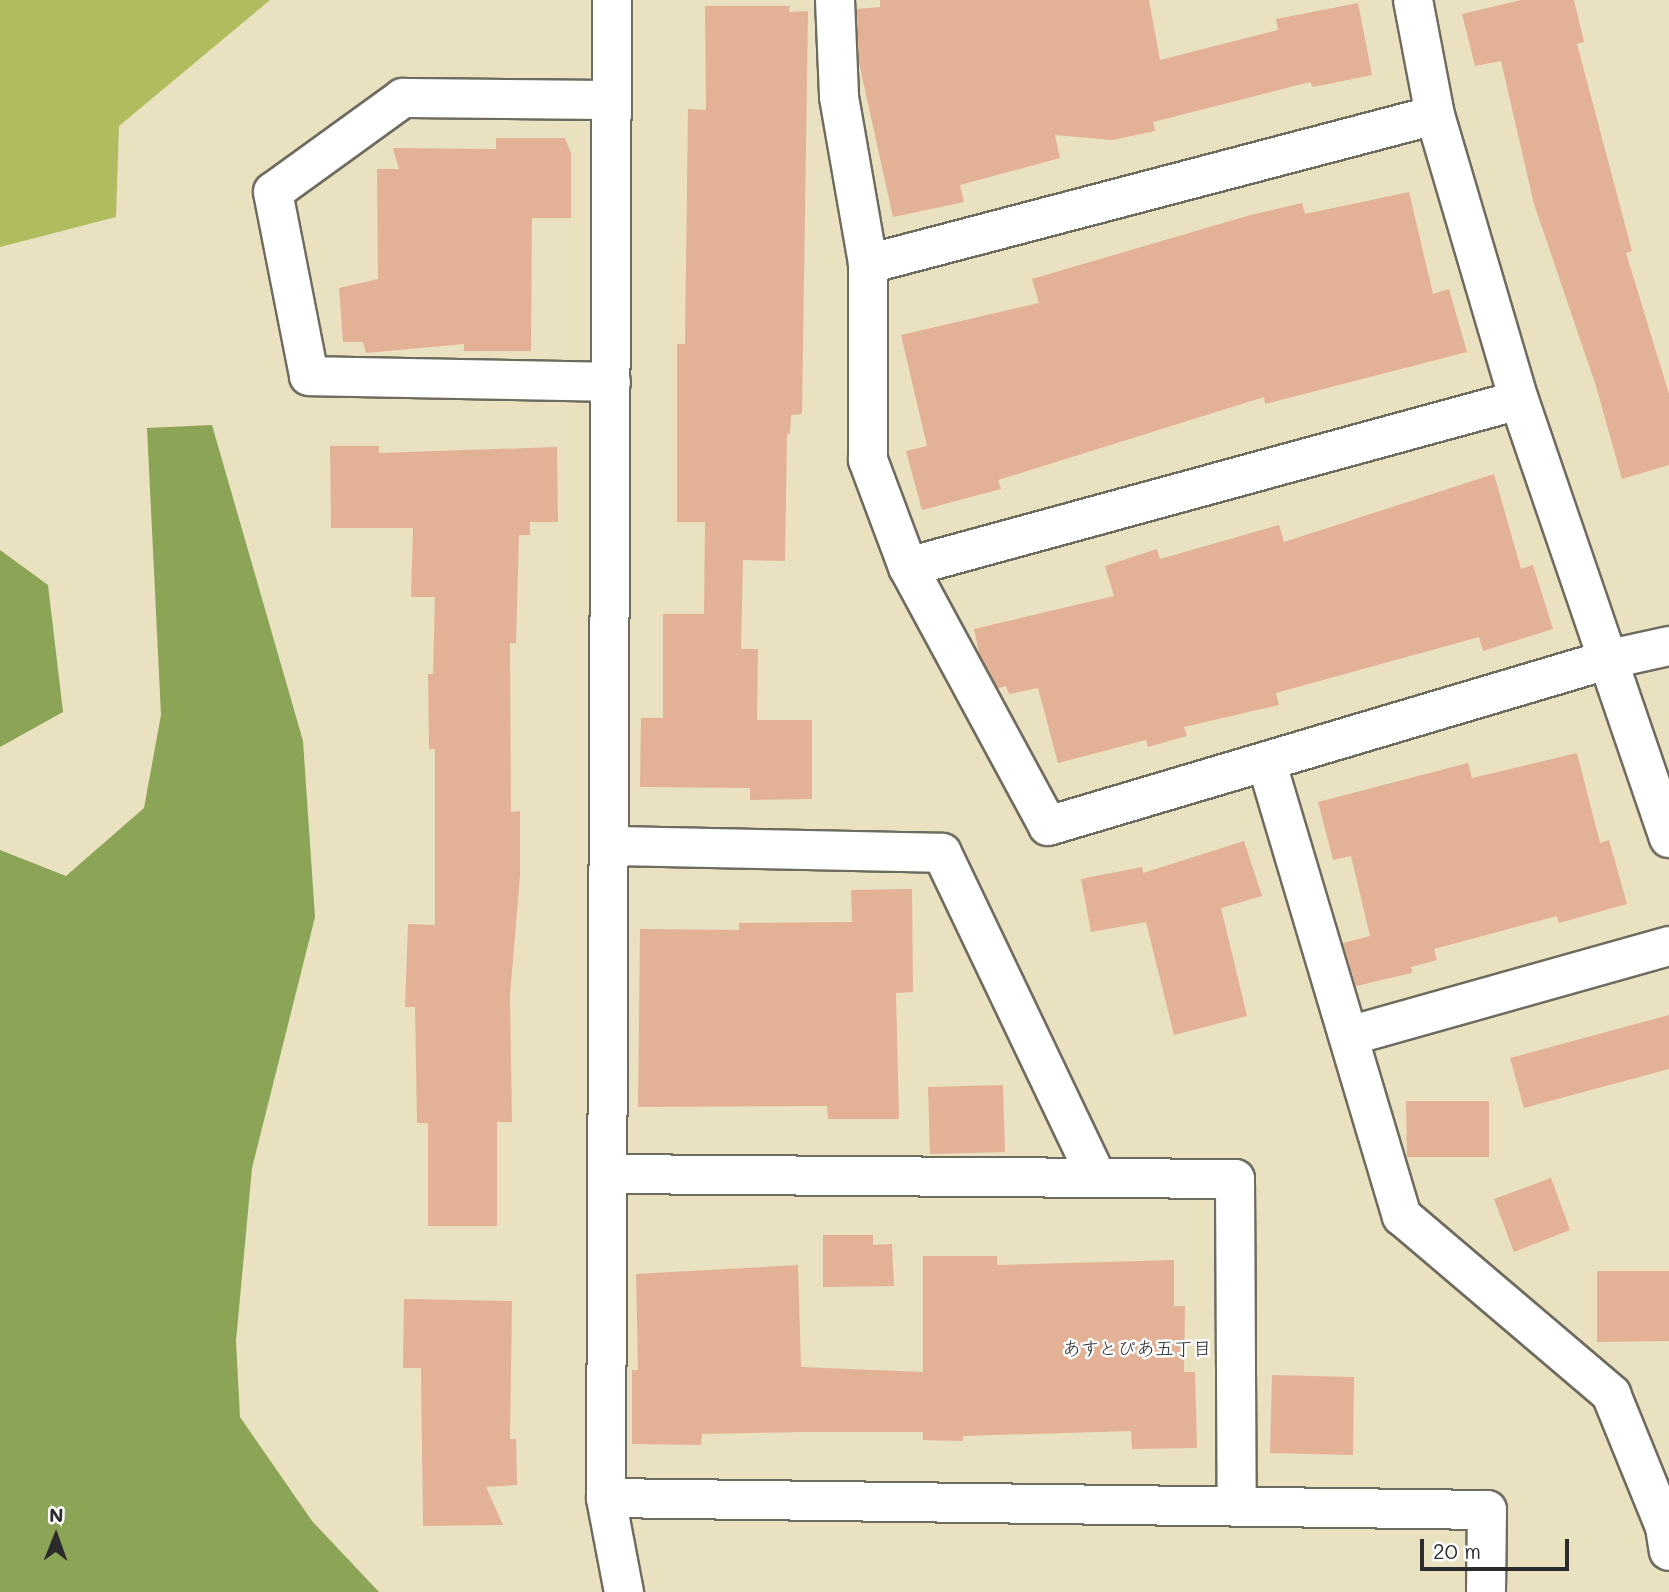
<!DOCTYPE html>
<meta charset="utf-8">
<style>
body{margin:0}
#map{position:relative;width:1669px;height:1592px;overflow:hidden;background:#eae1c0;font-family:Mali,"Klee One",sans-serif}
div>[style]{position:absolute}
.green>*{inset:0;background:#b0bc5e}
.forest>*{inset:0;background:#8ca455}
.building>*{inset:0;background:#e3b195}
.roads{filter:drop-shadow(2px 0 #6e6b5f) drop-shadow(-2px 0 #6e6b5f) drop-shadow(0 2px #6e6b5f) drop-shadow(0 -2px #6e6b5f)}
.minor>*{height:38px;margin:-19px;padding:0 19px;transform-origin:19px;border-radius:19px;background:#fff}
span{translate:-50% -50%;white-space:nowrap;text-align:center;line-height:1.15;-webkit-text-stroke:5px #fff;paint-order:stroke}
.neighbourhood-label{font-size:19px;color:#2b2b2b}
.north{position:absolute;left:21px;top:1501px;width:70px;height:70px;-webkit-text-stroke:5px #fff;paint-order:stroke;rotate:1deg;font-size:19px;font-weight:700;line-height:28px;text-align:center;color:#2b2b2b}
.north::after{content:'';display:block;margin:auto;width:24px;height:32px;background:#2b2b2b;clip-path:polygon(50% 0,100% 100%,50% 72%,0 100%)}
.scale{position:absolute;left:1420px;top:1539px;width:149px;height:32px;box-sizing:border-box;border:4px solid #2b2b2b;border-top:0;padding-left:9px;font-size:21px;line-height:24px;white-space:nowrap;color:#2b2b2b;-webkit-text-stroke:5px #fff;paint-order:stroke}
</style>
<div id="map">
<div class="green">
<i style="clip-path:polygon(0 0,270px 0,119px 126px,116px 217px,0 247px)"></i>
</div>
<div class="forest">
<i style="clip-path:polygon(212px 425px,303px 741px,315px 917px,252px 1168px,236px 1341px,240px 1417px,312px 1521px,379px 1592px,0 1592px,0 850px,66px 876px,144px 808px,161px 715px,147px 428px)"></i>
<i style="clip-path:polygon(0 550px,48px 585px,63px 712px,0 747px)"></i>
</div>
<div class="building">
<i style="clip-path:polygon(880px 0,1149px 0,1160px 60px,1278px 30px,1276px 19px,1358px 3px,1372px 75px,1313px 87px,1310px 82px,1153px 122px,1155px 131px,1112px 140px,1055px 135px,1060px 158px,960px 185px,964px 202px,893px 217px,859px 63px,857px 9px,880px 7px)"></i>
<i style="clip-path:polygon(1521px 0,1574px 0,1584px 42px,1577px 44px,1632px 251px,1626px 253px,1669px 394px,1669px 465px,1622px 479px,1596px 386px,1534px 204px,1501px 61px,1475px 66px,1462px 14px)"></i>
<i style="clip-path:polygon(705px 6px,790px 6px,789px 12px,808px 11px,802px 414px,791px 415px,790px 434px,787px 434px,785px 561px,743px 560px,741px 649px,758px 649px,757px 720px,812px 720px,812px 799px,750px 800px,750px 788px,640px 787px,641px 718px,663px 718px,663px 614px,704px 614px,705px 522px,677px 522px,677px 344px,685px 344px,688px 109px,706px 110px)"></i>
<i style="clip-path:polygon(496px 138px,565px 138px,571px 153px,571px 218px,532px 218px,531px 351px,464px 351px,464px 344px,366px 353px,363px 342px,343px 342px,339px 288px,378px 279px,377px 169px,399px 169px,393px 148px,496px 149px)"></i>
<i style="clip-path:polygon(1409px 192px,1433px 294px,1449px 289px,1467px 352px,1265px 404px,1264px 397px,998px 480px,1001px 489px,922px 510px,906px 451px,927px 446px,901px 335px,1039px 303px,1032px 279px,1247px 216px,1302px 203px,1305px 214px)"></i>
<i style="clip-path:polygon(330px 446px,379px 446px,379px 453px,557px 447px,558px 522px,530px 522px,530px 535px,519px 535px,516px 643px,510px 643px,511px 812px,520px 811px,520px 876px,510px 995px,512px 1122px,497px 1122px,497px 1226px,428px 1226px,428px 1123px,417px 1123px,415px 1007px,405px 1007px,408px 924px,435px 925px,435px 749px,429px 749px,428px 674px,433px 674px,435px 597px,411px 597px,413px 528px,331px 528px)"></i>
<i style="clip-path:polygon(1494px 474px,1521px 569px,1533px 565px,1553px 629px,1483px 651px,1479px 637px,1276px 693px,1279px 705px,1184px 727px,1187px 736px,1148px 747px,1146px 740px,1058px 763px,1038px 688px,1009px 694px,1006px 686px,998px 688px,979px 653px,974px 629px,1114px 596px,1105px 566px,1157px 549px,1160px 559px,1279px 525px,1284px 542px)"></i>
<i style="clip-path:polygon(1577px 753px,1600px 843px,1609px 840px,1627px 904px,1559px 923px,1557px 916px,1434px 949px,1437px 960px,1411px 967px,1412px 973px,1356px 986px,1343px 943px,1370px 936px,1351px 856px,1333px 860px,1318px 802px,1468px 763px,1472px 778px)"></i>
<i style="clip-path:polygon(1244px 841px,1262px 896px,1221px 908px,1247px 1016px,1174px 1035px,1146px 922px,1091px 932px,1081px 879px,1142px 867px,1143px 873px)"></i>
<i style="clip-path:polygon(912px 889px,913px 992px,896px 993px,899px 1119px,828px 1119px,827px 1106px,638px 1107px,640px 929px,739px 930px,739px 923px,852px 922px,851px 890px)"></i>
<i style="clip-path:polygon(1669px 1015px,1669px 1069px,1524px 1108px,1510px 1058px)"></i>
<i style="clip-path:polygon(1003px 1085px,1005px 1152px,930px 1154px,928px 1087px)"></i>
<i style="clip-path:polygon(1406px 1101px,1489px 1101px,1489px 1157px,1407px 1157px)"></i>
<i style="clip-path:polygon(1551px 1178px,1570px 1230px,1514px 1252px,1494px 1199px)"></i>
<i style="clip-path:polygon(823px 1235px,873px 1235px,873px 1245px,892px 1244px,894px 1286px,823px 1287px)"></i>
<i style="clip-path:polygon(923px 1256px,997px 1256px,997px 1265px,1174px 1260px,1174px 1306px,1185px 1306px,1184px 1372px,1195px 1372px,1197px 1448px,1132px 1449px,1131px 1431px,963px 1436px,963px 1441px,923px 1440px,923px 1432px,806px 1432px,702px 1434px,701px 1445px,632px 1444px,632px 1370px,638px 1370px,636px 1274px,798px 1265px,801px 1367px,923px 1372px)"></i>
<i style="clip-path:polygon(1597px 1271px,1669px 1271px,1669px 1341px,1597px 1342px)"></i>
<i style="clip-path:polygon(404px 1299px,512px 1301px,510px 1439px,516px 1439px,517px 1485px,486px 1487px,503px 1525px,423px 1526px,421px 1368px,403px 1368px)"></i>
<i style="clip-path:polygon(1272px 1375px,1354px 1377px,1353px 1455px,1270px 1453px)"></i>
</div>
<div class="roads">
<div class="minor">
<i style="left:612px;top:0;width:1498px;rotate:90.23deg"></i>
<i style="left:606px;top:1498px;width:96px;rotate:79.2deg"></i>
<i style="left:835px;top:0;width:97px;rotate:87.6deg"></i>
<i style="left:839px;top:97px;width:169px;rotate:80.1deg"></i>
<i style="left:868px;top:264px;width:196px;rotate:90deg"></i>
<i style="left:868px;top:460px;width:114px;rotate:69.5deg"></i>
<i style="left:908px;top:567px;width:294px;rotate:61.6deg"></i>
<i style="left:1048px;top:826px;width:586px;rotate:-16.55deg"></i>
<i style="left:1610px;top:659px;width:60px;rotate:-12.4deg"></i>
<i style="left:1413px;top:0;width:117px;rotate:79.2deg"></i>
<i style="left:1435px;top:115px;width:297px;rotate:73.6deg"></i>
<i style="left:1519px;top:400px;width:463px;rotate:71.1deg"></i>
<i style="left:610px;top:100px;width:207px;rotate:-179.4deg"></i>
<i style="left:403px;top:98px;width:160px;rotate:144.1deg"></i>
<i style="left:273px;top:192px;width:187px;rotate:78.9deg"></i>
<i style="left:309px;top:376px;width:302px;rotate:1.1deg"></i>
<i style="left:868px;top:264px;width:586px;rotate:-14.72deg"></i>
<i style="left:908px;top:567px;width:633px;rotate:-15.29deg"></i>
<i style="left:1267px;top:764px;width:472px;rotate:73.4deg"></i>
<i style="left:1402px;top:1216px;width:275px;rotate:40.4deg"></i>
<i style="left:1611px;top:1394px;width:144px;rotate:67.9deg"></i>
<i style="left:1665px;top:1527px;width:24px;rotate:81deg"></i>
<i style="left:611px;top:846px;width:331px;rotate:1.2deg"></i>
<i style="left:942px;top:853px;width:358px;rotate:64.5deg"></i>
<i style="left:1349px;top:1036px;width:332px;rotate:-15.7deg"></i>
<i style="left:608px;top:1174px;width:627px;rotate:0.46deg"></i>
<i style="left:1235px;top:1179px;width:328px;rotate:89.7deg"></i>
<i style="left:606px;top:1498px;width:881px;rotate:0.78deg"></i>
<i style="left:1487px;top:1510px;width:82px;rotate:90.7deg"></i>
</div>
</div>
<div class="neighbourhood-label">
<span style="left:1137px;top:1348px">あすとぴあ五丁目</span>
</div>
<div class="north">N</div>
<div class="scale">20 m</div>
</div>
